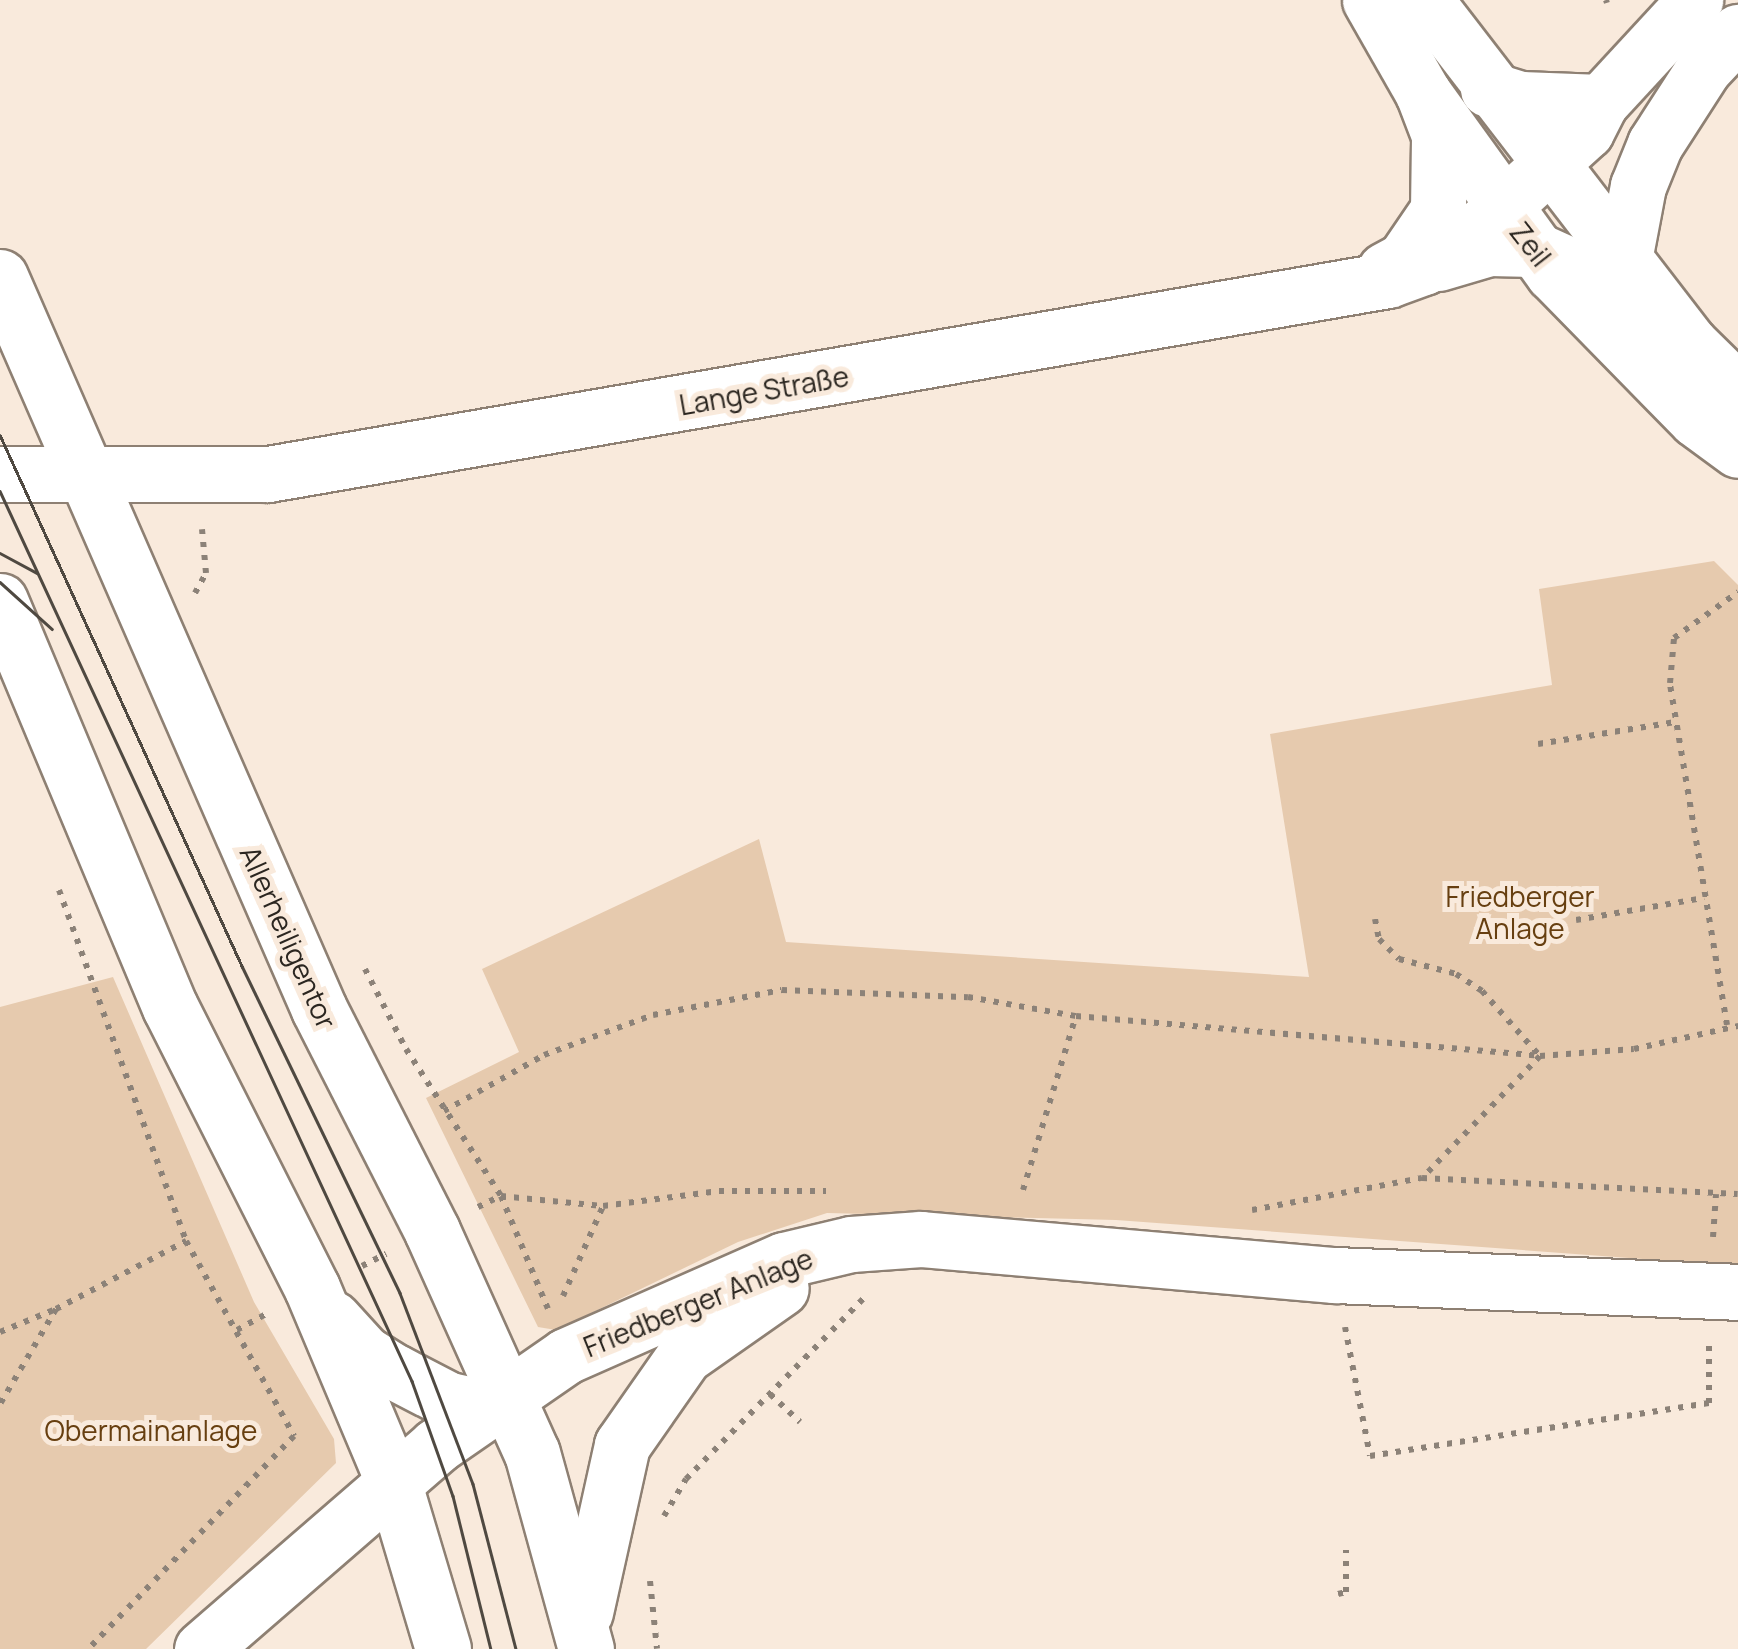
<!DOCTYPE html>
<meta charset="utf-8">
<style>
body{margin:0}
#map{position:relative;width:1738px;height:1649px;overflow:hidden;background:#f9eadc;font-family:Manrope,sans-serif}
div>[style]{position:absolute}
.green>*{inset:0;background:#e6caae}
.path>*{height:6px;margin-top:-3px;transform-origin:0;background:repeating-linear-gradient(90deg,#8c8278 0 5px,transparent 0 13px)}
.roads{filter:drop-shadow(2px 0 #8e8073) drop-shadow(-2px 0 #8e8073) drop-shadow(0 2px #8e8073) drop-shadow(0 -2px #8e8073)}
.minor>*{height:55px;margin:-27.5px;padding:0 27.5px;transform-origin:27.5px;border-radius:27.5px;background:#fff}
.major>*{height:55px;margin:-27.5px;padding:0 27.5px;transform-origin:27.5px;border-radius:27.5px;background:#fff}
.tram>*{height:2.5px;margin:-1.25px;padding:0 1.25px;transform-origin:1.25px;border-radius:1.25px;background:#4f4941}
span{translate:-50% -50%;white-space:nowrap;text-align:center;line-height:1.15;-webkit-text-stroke:10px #f9eadc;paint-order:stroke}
.street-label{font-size:28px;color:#2b2620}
.park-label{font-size:28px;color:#673f10}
</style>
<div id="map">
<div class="green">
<i style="clip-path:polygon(1714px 561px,1738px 585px,1738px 1266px,1116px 1220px,827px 1213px,738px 1242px,556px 1330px,538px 1327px,426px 1098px,519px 1052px,482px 969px,759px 839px,786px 942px,1309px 977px,1270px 734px,1552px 685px,1539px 589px)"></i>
<i style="clip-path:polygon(113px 977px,254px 1302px,334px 1439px,336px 1463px,146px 1649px,0 1649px,0 1007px)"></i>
</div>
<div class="path">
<i style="left:1606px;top:0;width:3px;rotate:72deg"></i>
<i style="left:195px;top:593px;width:23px;rotate:-61deg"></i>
<i style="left:206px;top:573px;width:44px;rotate:-95.2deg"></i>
<i style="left:1538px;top:744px;width:139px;rotate:-9.1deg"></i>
<i style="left:59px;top:890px;width:373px;rotate:70.1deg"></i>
<i style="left:1375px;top:919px;width:20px;rotate:79deg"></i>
<i style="left:1379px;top:939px;width:28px;rotate:45deg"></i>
<i style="left:1399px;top:959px;width:59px;rotate:14.7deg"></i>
<i style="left:1456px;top:974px;width:31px;rotate:33deg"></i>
<i style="left:1482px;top:991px;width:87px;rotate:48.3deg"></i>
<i style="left:1540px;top:1056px;width:170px;rotate:134deg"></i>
<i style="left:1576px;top:920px;width:130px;rotate:-9.8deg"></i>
<i style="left:365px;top:969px;width:90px;rotate:62.9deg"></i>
<i style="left:406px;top:1049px;width:175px;rotate:57.1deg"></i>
<i style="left:501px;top:1196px;width:122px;rotate:67.4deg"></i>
<i style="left:1727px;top:1025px;width:347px;rotate:-99.5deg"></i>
<i style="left:1670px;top:683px;width:45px;rotate:-84.9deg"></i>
<i style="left:1674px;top:638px;width:79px;rotate:-35.7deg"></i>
<i style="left:444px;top:1111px;width:115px;rotate:-29.2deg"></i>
<i style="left:544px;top:1055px;width:116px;rotate:-20.2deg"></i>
<i style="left:653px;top:1015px;width:131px;rotate:-11deg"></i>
<i style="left:782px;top:990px;width:186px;rotate:2.2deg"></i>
<i style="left:968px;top:997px;width:110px;rotate:10deg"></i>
<i style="left:1076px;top:1016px;width:466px;rotate:4.9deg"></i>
<i style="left:1540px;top:1056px;width:94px;rotate:-4.3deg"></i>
<i style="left:1634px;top:1049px;width:107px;rotate:-12.5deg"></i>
<i style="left:1023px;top:1190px;width:182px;rotate:-73.1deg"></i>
<i style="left:478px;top:1207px;width:25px;rotate:-26deg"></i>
<i style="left:501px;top:1196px;width:102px;rotate:5.6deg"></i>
<i style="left:603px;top:1206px;width:117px;rotate:-7.4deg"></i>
<i style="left:719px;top:1191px;width:107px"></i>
<i style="left:1252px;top:1210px;width:173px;rotate:-10.7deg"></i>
<i style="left:1422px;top:1178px;width:316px;rotate:2.9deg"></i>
<i style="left:1713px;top:1237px;width:43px;rotate:-86deg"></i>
<i style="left:362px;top:1266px;width:27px;rotate:-27deg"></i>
<i style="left:563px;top:1296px;width:98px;rotate:-66deg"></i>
<i style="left:56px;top:1309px;width:147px;rotate:-27.6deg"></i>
<i style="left:186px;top:1241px;width:223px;rotate:61deg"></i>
<i style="left:294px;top:1436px;width:296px;rotate:134deg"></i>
<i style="left:1345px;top:1327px;width:131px;rotate:79deg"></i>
<i style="left:1370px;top:1456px;width:343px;rotate:-8.9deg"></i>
<i style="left:1709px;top:1403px;width:58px;rotate:-90deg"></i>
<i style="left:237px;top:1330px;width:33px;rotate:-29deg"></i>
<i style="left:0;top:1332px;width:61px;rotate:-22.3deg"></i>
<i style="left:56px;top:1309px;width:110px;rotate:120.5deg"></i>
<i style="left:770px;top:1394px;width:41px;rotate:43deg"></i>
<i style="left:664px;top:1516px;width:43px;rotate:-59.3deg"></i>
<i style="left:686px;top:1479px;width:254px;rotate:-45.5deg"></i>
<i style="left:650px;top:1581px;width:68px;rotate:84.1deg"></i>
<i style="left:1338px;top:1594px;width:8px;rotate:-14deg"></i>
<i style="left:1346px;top:1592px;width:42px;rotate:-90deg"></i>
</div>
<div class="roads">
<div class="minor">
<i style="left:1370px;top:0;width:107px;rotate:60.3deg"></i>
<i style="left:1423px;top:93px;width:222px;rotate:54.2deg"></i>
<i style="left:1553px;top:273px;width:204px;rotate:45.6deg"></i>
<i style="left:1696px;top:419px;width:52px;rotate:36.4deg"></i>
<i style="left:1425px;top:0;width:434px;rotate:52.4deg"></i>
<i style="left:1690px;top:344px;width:67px;rotate:44.4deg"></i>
<i style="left:1488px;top:89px;width:34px;rotate:17deg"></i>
<i style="left:1521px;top:99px;width:80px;rotate:2.1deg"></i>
<i style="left:1620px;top:281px;width:97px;rotate:-79.3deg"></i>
<i style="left:1638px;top:186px;width:45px;rotate:-68deg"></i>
<i style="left:1655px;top:144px;width:90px;rotate:-57.2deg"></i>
<i style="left:1704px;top:68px;width:50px;rotate:-46.6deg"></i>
</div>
<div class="major">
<i style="left:1438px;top:263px;width:53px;rotate:-16.4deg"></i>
<i style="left:1489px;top:248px;width:45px;rotate:1.3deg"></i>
<i style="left:1534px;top:249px;width:94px;rotate:24.4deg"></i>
<i style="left:1620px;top:288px;width:90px;rotate:38.7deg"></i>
<i style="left:1385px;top:270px;width:21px;rotate:-28deg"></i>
<i style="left:1404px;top:260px;width:60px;rotate:-55.8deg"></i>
<i style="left:1438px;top:210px;width:75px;rotate:-89.2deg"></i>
<i style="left:1439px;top:135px;width:45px;rotate:-110.9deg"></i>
<i style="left:0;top:277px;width:798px;rotate:66.45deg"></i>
<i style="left:319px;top:1009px;width:249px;rotate:63deg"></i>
<i style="left:432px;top:1231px;width:243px;rotate:65.8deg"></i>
<i style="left:532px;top:1453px;width:203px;rotate:74.6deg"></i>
<i style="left:0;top:474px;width:268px"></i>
<i style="left:268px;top:474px;width:1137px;rotate:-9.83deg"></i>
<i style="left:1388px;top:280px;width:38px;rotate:-20deg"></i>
<i style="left:1424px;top:267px;width:47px;rotate:-32deg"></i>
<i style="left:1464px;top:242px;width:165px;rotate:-42.3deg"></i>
<i style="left:1586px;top:131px;width:33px;rotate:-63deg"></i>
<i style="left:1601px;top:102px;width:139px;rotate:-47.3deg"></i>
<i style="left:0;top:601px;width:440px;rotate:67.3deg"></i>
<i style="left:170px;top:1007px;width:315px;rotate:63.2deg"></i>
<i style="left:312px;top:1288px;width:209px;rotate:67.2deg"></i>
<i style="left:393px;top:1481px;width:175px;rotate:73.4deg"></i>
<i style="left:333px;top:1319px;width:46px;rotate:47.6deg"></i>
<i style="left:364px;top:1353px;width:36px;rotate:32deg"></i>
<i style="left:395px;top:1372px;width:61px;rotate:27.4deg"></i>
<i style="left:449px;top:1400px;width:38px;rotate:12deg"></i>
<i style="left:585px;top:1612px;width:171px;rotate:-77.5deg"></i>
<i style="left:622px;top:1445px;width:108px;rotate:-55.1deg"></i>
<i style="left:684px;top:1356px;width:118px;rotate:-35deg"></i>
<i style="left:202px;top:1649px;width:310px;rotate:-40.9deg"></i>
<i style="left:436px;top:1446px;width:158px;rotate:-34.7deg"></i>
<i style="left:566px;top:1356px;width:238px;rotate:-23.8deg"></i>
<i style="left:784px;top:1260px;width:69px;rotate:-13.4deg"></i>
<i style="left:851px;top:1244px;width:70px;rotate:-4.1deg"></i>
<i style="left:921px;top:1239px;width:416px;rotate:5deg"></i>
<i style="left:1335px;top:1275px;width:403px;rotate:2.4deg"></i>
</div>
</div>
<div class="tram">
<i style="left:0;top:435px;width:584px;rotate:65.5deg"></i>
<i style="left:242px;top:966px;width:363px;rotate:64.2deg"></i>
<i style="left:400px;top:1293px;width:204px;rotate:69.1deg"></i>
<i style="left:473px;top:1484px;width:171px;rotate:75.4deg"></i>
<i style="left:0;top:491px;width:981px;rotate:65.16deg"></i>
<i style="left:412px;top:1381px;width:122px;rotate:70.4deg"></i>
<i style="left:453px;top:1496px;width:158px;rotate:76.1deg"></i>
<i style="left:0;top:553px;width:42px;rotate:28.4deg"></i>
<i style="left:0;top:582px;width:70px;rotate:42.1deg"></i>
</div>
<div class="street-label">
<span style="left:1531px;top:244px;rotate:52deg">Zeil</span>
<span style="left:764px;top:390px;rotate:-10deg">Lange Straße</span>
<span style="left:289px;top:937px;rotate:66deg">Allerheiligentor</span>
<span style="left:698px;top:1302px;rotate:-22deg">Friedberger Anlage</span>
</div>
<div class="park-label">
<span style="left:1520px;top:912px">Friedberger<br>Anlage</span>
<span style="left:151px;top:1430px">Obermainanlage</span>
</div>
</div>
